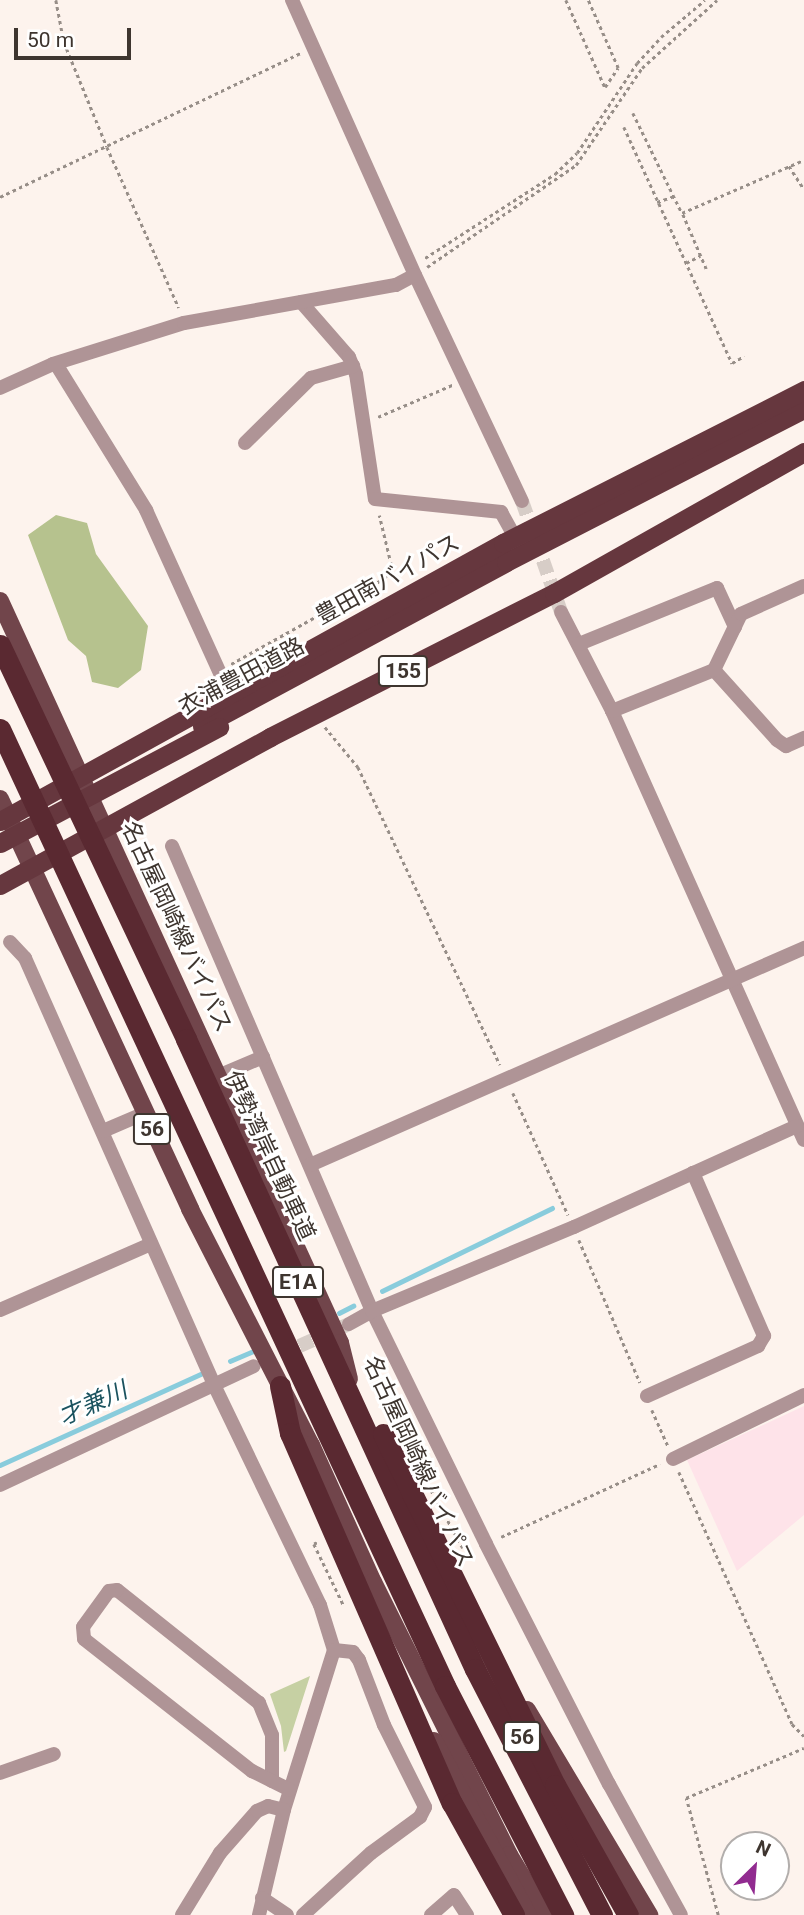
<!DOCTYPE html>
<meta charset="utf-8">
<style>
body{margin:0}
#map{position:relative;width:804px;height:1915px;overflow:hidden;background:#fdf3ed;font-family:Roboto,"Noto Sans JP",sans-serif}
div>[style]{position:absolute}
.industrial>*{inset:0;background:#fee3e9}
.green>*{inset:0;background:#c6d0a3}
.forest>*{inset:0;background:#b6c28e}
.stream>*{height:4.5px;margin:-2.25px;padding:0 2.25px;transform-origin:2.25px;border-radius:2.25px;background:#89ccdc}
.minor-tunnel>*{height:14px;margin-top:-7px;transform-origin:0;background:repeating-linear-gradient(90deg,#d7cdc7 0 14px,transparent 0 21px)}
.path>*{height:2.5px;margin-top:-1.25px;transform-origin:0;background:repeating-linear-gradient(90deg,#978e88 0 3.5px,transparent 0 7px)}
.minor>*{height:14px;margin:-7px;padding:0 7px;transform-origin:7px;border-radius:7px;background:#af9496}
.primary>*{height:18px;margin:-9px;padding:0 9px;transform-origin:9px;border-radius:9px;background:#71454b}
.trunk>*{height:19px;margin:-9.5px;padding:0 9.5px;transform-origin:9.5px;border-radius:9.5px;background:#66373e}
.motorway>*{height:21px;margin:-10.5px;padding:0 10.5px;transform-origin:10.5px;border-radius:10.5px;background:#5a2931}
span{translate:-50% -50%;white-space:nowrap;text-align:center;line-height:1.15;-webkit-text-stroke:6px #fff;paint-order:stroke}
.shield-label span{padding:2px 5px;background:#fff;border:2px solid;border-radius:5px;-webkit-text-stroke-width:0}
.shield-label{font-size:21px;color:#3e352f;font-weight:700}
.street-label{font-size:23px;color:#3e352f}
.water-label{font-size:24px;color:#1b535f;font-style:italic}
.north{position:absolute;left:720px;top:1831px;width:70px;height:70px;box-sizing:border-box;background:#fff;border:2px solid #b2aeac;border-radius:50%;rotate:25deg;font-size:19px;font-weight:700;line-height:28px;text-align:center;color:#3e352f}
.north::after{content:'';display:block;margin:auto;width:24px;height:32px;background:#912b90;clip-path:polygon(50% 0,100% 100%,50% 72%,0 100%)}
.scale{position:absolute;left:14px;top:28px;width:117px;height:32px;box-sizing:border-box;border:4px solid #3e352f;border-top:0;padding-left:9px;font-size:21px;line-height:24px;white-space:nowrap;color:#3e352f;-webkit-text-stroke:5px #fff;paint-order:stroke}
</style>
<div id="map">
<div class="industrial">
<i style="clip-path:polygon(804px 1406px,804px 1515px,737px 1571px,687px 1460px)"></i>
</div>
<div class="green">
<i style="clip-path:polygon(310px 1676px,286px 1751px,284px 1752px,281px 1726px,270px 1694px)"></i>
</div>
<div class="forest">
<i style="clip-path:polygon(56px 515px,87px 523px,96px 554px,148px 626px,141px 670px,118px 688px,92px 682px,86px 656px,68px 640px,28px 535px)"></i>
</div>
<div class="stream">
<i style="left:382px;top:1291px;width:189px;rotate:-26deg"></i>
<i style="left:339px;top:1313px;width:16px;rotate:-27deg"></i>
<i style="left:230px;top:1361px;width:25px;rotate:-23deg"></i>
<i style="left:0;top:1465px;width:221px;rotate:-24.4deg"></i>
</div>
<div class="minor-tunnel">
<i style="left:522px;top:501px;width:118px;rotate:70.6deg"></i>
<i style="left:261px;top:1363px;width:96px;rotate:-23.9deg"></i>
</div>
<div class="path">
<i style="left:56px;top:0;width:43px;rotate:79.2deg"></i>
<i style="left:64px;top:42px;width:113px;rotate:67.7deg"></i>
<i style="left:107px;top:147px;width:176px;rotate:65.9deg"></i>
<i style="left:566px;top:0;width:95px;rotate:65.9deg"></i>
<i style="left:605px;top:87px;width:23px;rotate:-56deg"></i>
<i style="left:618px;top:68px;width:74px;rotate:-113.8deg"></i>
<i style="left:633px;top:113px;width:111px;rotate:63.9deg"></i>
<i style="left:624px;top:127px;width:260px;rotate:65.4deg"></i>
<i style="left:732px;top:363px;width:14px;rotate:-30deg"></i>
<i style="left:789px;top:166px;width:27px;rotate:57deg"></i>
<i style="left:0;top:197px;width:334px;rotate:-25.6deg"></i>
<i style="left:657px;top:202px;width:18px;rotate:-19deg"></i>
<i style="left:425px;top:258px;width:155px;rotate:-32.9deg"></i>
<i style="left:555px;top:174px;width:30px;rotate:-44deg"></i>
<i style="left:577px;top:153px;width:108px;rotate:-56.3deg"></i>
<i style="left:637px;top:63px;width:35px;rotate:-47deg"></i>
<i style="left:661px;top:37px;width:57px;rotate:-40.1deg"></i>
<i style="left:686px;top:263px;width:16px;rotate:-27deg"></i>
<i style="left:427px;top:267px;width:181px;rotate:-34.4deg"></i>
<i style="left:576px;top:165px;width:117px;rotate:-55.8deg"></i>
<i style="left:642px;top:68px;width:101px;rotate:-42.2deg"></i>
<i style="left:706px;top:269px;width:61px;rotate:-113.2deg"></i>
<i style="left:682px;top:213px;width:133px;rotate:-23.5deg"></i>
<i style="left:378px;top:417px;width:81px;rotate:-23.4deg"></i>
<i style="left:231px;top:664px;width:176px;rotate:-29.2deg"></i>
<i style="left:385px;top:578px;width:14px;rotate:-65deg"></i>
<i style="left:391px;top:565px;width:51px;rotate:-103.5deg"></i>
<i style="left:325px;top:727px;width:52px;rotate:50.5deg"></i>
<i style="left:358px;top:767px;width:330px;rotate:64.5deg"></i>
<i style="left:513px;top:1093px;width:134px;rotate:65.7deg"></i>
<i style="left:579px;top:1240px;width:155px;rotate:66.8deg"></i>
<i style="left:652px;top:1410px;width:39px;rotate:66deg"></i>
<i style="left:679px;top:1472px;width:276px;rotate:65.8deg"></i>
<i style="left:792px;top:1724px;width:17px;rotate:45deg"></i>
<i style="left:431px;top:1490px;width:66px;rotate:61.1deg"></i>
<i style="left:501px;top:1537px;width:175px;rotate:-24.7deg"></i>
<i style="left:317px;top:1543px;width:3px;rotate:162deg"></i>
<i style="left:314px;top:1544px;width:67px;rotate:64.2deg"></i>
<i style="left:718px;top:1915px;width:121px;rotate:-105.3deg"></i>
<i style="left:686px;top:1798px;width:128px;rotate:-23deg"></i>
</div>
<div class="minor">
<i style="left:292px;top:0;width:301px;rotate:65.9deg"></i>
<i style="left:415px;top:275px;width:250px;rotate:64.7deg"></i>
<i style="left:301px;top:302px;width:73px;rotate:48.9deg"></i>
<i style="left:349px;top:357px;width:18px;rotate:68deg"></i>
<i style="left:356px;top:374px;width:126px;rotate:81.4deg"></i>
<i style="left:375px;top:499px;width:127px;rotate:5.9deg"></i>
<i style="left:501px;top:512px;width:29px;rotate:61deg"></i>
<i style="left:56px;top:364px;width:172px;rotate:58.3deg"></i>
<i style="left:146px;top:510px;width:203px;rotate:65.6deg"></i>
<i style="left:0;top:388px;width:58px;rotate:-24.4deg"></i>
<i style="left:53px;top:364px;width:137px;rotate:-17.4deg"></i>
<i style="left:184px;top:323px;width:215px;rotate:-10.2deg"></i>
<i style="left:396px;top:285px;width:21px;rotate:-28deg"></i>
<i style="left:245px;top:443px;width:93px;rotate:-44.6deg"></i>
<i style="left:311px;top:378px;width:44px;rotate:-15.9deg"></i>
<i style="left:561px;top:612px;width:111px;rotate:62.7deg"></i>
<i style="left:612px;top:711px;width:470px;rotate:65.9deg"></i>
<i style="left:579px;top:644px;width:149px;rotate:-22.1deg"></i>
<i style="left:717px;top:588px;width:43px;rotate:65.2deg"></i>
<i style="left:714px;top:670px;width:94px;rotate:48deg"></i>
<i style="left:777px;top:740px;width:11px;rotate:34deg"></i>
<i style="left:786px;top:746px;width:20px;rotate:-24deg"></i>
<i style="left:612px;top:711px;width:110px;rotate:-21.9deg"></i>
<i style="left:714px;top:670px;width:62px;rotate:-64.3deg"></i>
<i style="left:741px;top:614px;width:69px;rotate:-24deg"></i>
<i style="left:172px;top:846px;width:506px;rotate:66.73deg"></i>
<i style="left:372px;top:1311px;width:259px;rotate:63.9deg"></i>
<i style="left:486px;top:1544px;width:270px;rotate:62.9deg"></i>
<i style="left:609px;top:1784px;width:149px;rotate:61.2deg"></i>
<i style="left:10px;top:942px;width:22px;rotate:47deg"></i>
<i style="left:25px;top:958px;width:469px;rotate:66.1deg"></i>
<i style="left:215px;top:1387px;width:242px;rotate:64.3deg"></i>
<i style="left:320px;top:1605px;width:47px;rotate:72.7deg"></i>
<i style="left:334px;top:1650px;width:168px;rotate:107.4deg"></i>
<i style="left:284px;top:1810px;width:108px;rotate:103.4deg"></i>
<i style="left:218px;top:1076px;width:49px;rotate:-22.9deg"></i>
<i style="left:103px;top:1131px;width:46px;rotate:-23.2deg"></i>
<i style="left:310px;top:1165px;width:540px;rotate:-23.71deg"></i>
<i style="left:0;top:1310px;width:165px;rotate:-23.6deg"></i>
<i style="left:349px;top:1324px;width:26px;rotate:-29deg"></i>
<i style="left:372px;top:1311px;width:219px;rotate:-22.6deg"></i>
<i style="left:574px;top:1227px;width:245px;rotate:-24.4deg"></i>
<i style="left:647px;top:1396px;width:122px;rotate:-24.2deg"></i>
<i style="left:758px;top:1346px;width:12px;rotate:-59deg"></i>
<i style="left:764px;top:1336px;width:178px;rotate:-113.5deg"></i>
<i style="left:673px;top:1459px;width:146px;rotate:-26deg"></i>
<i style="left:0;top:1485px;width:280px;rotate:-25.1deg"></i>
<i style="left:0;top:1773px;width:57px;rotate:-19.4deg"></i>
<i style="left:272px;top:1781px;width:46px;rotate:-90deg"></i>
<i style="left:272px;top:1735px;width:35px;rotate:-112deg"></i>
<i style="left:259px;top:1703px;width:181px;rotate:-141.5deg"></i>
<i style="left:117px;top:1590px;width:8px;rotate:173deg"></i>
<i style="left:109px;top:1591px;width:44px;rotate:125.8deg"></i>
<i style="left:83px;top:1627px;width:12px;rotate:85deg"></i>
<i style="left:84px;top:1639px;width:214px;rotate:38.2deg"></i>
<i style="left:252px;top:1771px;width:42px;rotate:26.6deg"></i>
<i style="left:262px;top:1898px;width:30px;rotate:34deg"></i>
<i style="left:182px;top:1915px;width:73px;rotate:-58.5deg"></i>
<i style="left:220px;top:1853px;width:56px;rotate:-48.6deg"></i>
<i style="left:257px;top:1811px;width:12px;rotate:-24deg"></i>
<i style="left:268px;top:1806px;width:16px;rotate:14deg"></i>
<i style="left:303px;top:1915px;width:92px;rotate:-42.4deg"></i>
<i style="left:371px;top:1853px;width:61px;rotate:-36.3deg"></i>
<i style="left:420px;top:1817px;width:11px;rotate:-63deg"></i>
<i style="left:425px;top:1807px;width:92px;rotate:-116.6deg"></i>
<i style="left:384px;top:1725px;width:70px;rotate:-111deg"></i>
<i style="left:359px;top:1660px;width:10px;rotate:-127deg"></i>
<i style="left:353px;top:1652px;width:19px;rotate:-174deg"></i>
<i style="left:431px;top:1915px;width:30px;rotate:-41deg"></i>
<i style="left:454px;top:1895px;width:24px;rotate:57deg"></i>
</div>
<div class="primary">
<i style="left:0;top:601px;width:816px;rotate:65.38deg"></i>
<i style="left:340px;top:1343px;width:37px;rotate:76deg"></i>
<i style="left:0;top:799px;width:452px;rotate:65.1deg"></i>
<i style="left:190px;top:1209px;width:265px;rotate:62.9deg"></i>
<i style="left:311px;top:1445px;width:150px;rotate:65.7deg"></i>
<i style="left:373px;top:1582px;width:305px;rotate:63.5deg"></i>
<i style="left:509px;top:1855px;width:70px;rotate:59deg"></i>
<i style="left:527px;top:1710px;width:239px;rotate:59.2deg"></i>
<i style="left:434px;top:1741px;width:198px;rotate:61.6deg"></i>
</div>
<div class="trunk">
<i style="left:202px;top:726px;width:345px;rotate:-28.3deg"></i>
<i style="left:506px;top:562px;width:335px;rotate:-27.2deg"></i>
<i style="left:0;top:821px;width:575px;rotate:-28.93deg"></i>
<i style="left:503px;top:543px;width:338px;rotate:-26.9deg"></i>
<i style="left:0;top:843px;width:248px;rotate:-27.9deg"></i>
<i style="left:0;top:885px;width:308px;rotate:-28.7deg"></i>
<i style="left:270px;top:737px;width:318px;rotate:-26.9deg"></i>
<i style="left:554px;top:593px;width:287px;rotate:-29.4deg"></i>
</div>
<div class="motorway">
<i style="left:0;top:645px;width:436px;rotate:64.7deg"></i>
<i style="left:186px;top:1039px;width:693px;rotate:65.36deg"></i>
<i style="left:475px;top:1669px;width:277px;rotate:62.7deg"></i>
<i style="left:0;top:729px;width:1055px;rotate:65.06deg"></i>
<i style="left:445px;top:1686px;width:258px;rotate:62.7deg"></i>
<i style="left:280px;top:1386px;width:48px;rotate:78deg"></i>
<i style="left:290px;top:1433px;width:404px;rotate:66.4deg"></i>
<i style="left:452px;top:1803px;width:128px;rotate:61deg"></i>
<i style="left:383px;top:1434px;width:391px;rotate:63.9deg"></i>
<i style="left:555px;top:1785px;width:149px;rotate:60.7deg"></i>
</div>
<div class="shield-label">
<span style="left:403px;top:671px">155</span>
<span style="left:152px;top:1129px">56</span>
<span style="left:298px;top:1282px">E1A</span>
<span style="left:522px;top:1737px">56</span>
</div>
<div class="street-label">
<span style="left:388px;top:580px;rotate:-29deg">豊田南バイパス</span>
<span style="left:242px;top:677px;rotate:-28deg">衣浦豊田道路</span>
<span style="left:176px;top:927px;rotate:65deg">名古屋岡崎線バイパス</span>
<span style="left:269px;top:1156px;rotate:65deg">伊勢湾岸自動車道</span>
<span style="left:418px;top:1462px;rotate:65deg">名古屋岡崎線バイパス</span>
</div>
<div class="water-label">
<span style="left:93px;top:1404px;rotate:-24deg">才兼川</span>
</div>
<div class="north">N</div>
<div class="scale">50 m</div>
</div>
